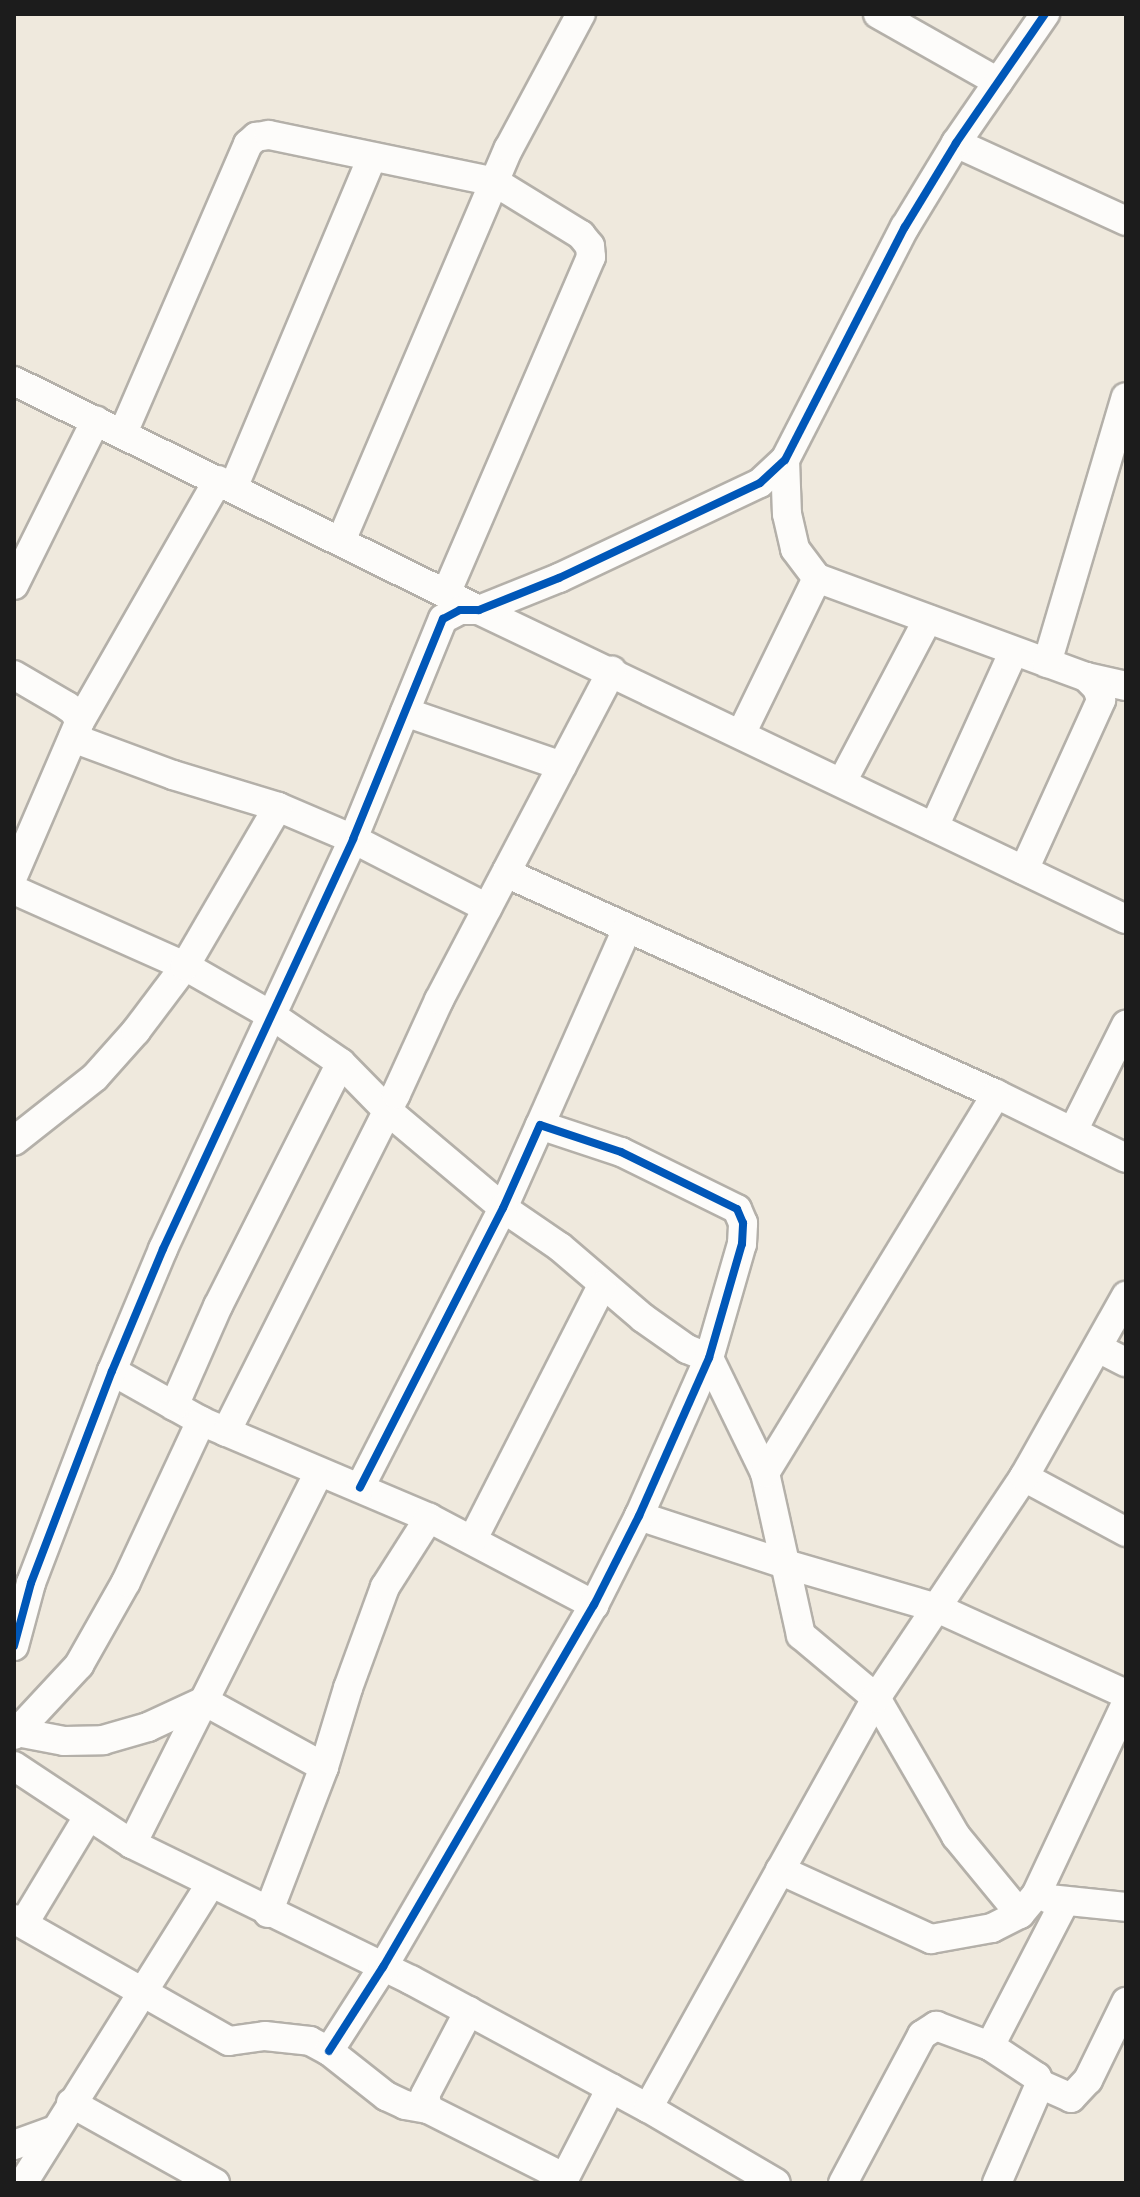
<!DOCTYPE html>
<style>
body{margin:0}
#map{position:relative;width:1140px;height:2197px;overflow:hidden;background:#efe9dd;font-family:"Balsamiq Sans",sans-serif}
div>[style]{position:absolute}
.roads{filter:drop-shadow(2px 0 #b4b0a9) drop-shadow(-2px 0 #b4b0a9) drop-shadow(0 2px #b4b0a9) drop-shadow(0 -2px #b4b0a9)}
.minor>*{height:28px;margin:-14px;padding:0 14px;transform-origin:14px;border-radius:14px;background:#fdfcfa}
.cycleway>*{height:8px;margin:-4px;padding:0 4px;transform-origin:4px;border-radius:4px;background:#0057b8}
span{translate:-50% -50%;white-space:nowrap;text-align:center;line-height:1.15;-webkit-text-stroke:6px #fbf7ec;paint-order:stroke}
.frame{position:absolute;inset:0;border:16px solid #1c1c1c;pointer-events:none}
</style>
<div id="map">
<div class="roads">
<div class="minor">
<i style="left:878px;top:14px;width:138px;rotate:29.5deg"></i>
<i style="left:956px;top:143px;width:187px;rotate:24.6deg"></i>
<i style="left:14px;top:381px;width:518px;rotate:26.22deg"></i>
<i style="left:479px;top:610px;width:717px;rotate:25.53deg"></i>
<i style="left:123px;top:433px;width:315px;rotate:-66.6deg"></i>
<i style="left:248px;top:144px;width:11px;rotate:-41deg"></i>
<i style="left:256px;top:137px;width:13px;rotate:-9deg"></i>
<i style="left:269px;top:135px;width:231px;rotate:11.7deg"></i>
<i style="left:495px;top:182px;width:101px;rotate:31.6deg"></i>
<i style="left:581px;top:235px;width:14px;rotate:51deg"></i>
<i style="left:590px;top:246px;width:11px;rotate:85deg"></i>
<i style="left:591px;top:257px;width:367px;rotate:113.3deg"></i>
<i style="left:785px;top:460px;width:54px;rotate:87.9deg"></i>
<i style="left:787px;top:514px;width:36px;rotate:77deg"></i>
<i style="left:795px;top:549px;width:36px;rotate:53deg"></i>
<i style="left:817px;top:578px;width:287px;rotate:20.2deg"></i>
<i style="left:1086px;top:677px;width:41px;rotate:12.7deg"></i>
<i style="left:233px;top:488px;width:358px;rotate:-67.2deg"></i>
<i style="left:341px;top:541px;width:427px;rotate:-66.9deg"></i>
<i style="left:509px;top:148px;width:152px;rotate:-61.8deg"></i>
<i style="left:14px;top:585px;width:184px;rotate:-63.6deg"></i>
<i style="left:1047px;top:663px;width:277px;rotate:-73.5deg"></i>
<i style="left:14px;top:675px;width:61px;rotate:30.3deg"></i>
<i style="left:67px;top:706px;width:10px;rotate:37deg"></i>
<i style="left:75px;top:712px;width:12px;rotate:70deg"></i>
<i style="left:79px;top:723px;width:164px;rotate:113.3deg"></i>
<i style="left:405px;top:712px;width:166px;rotate:19deg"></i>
<i style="left:79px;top:723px;width:280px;rotate:-60.2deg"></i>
<i style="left:741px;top:734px;width:174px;rotate:-64deg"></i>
<i style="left:73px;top:738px;width:107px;rotate:20.3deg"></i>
<i style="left:173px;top:775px;width:110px;rotate:16.9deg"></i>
<i style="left:278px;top:807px;width:82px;rotate:23.1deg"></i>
<i style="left:353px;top:839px;width:151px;rotate:27.2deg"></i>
<i style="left:842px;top:782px;width:184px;rotate:-62.2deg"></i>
<i style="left:934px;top:827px;width:193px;rotate:-65.6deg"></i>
<i style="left:1024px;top:870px;width:187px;rotate:-65.6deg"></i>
<i style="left:1101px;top:700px;width:13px;rotate:-108deg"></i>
<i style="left:1097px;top:688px;width:16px;rotate:-135deg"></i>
<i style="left:506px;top:873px;width:538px;rotate:24.28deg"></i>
<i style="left:996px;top:1094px;width:145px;rotate:26.2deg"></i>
<i style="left:14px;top:890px;width:187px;rotate:24deg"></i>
<i style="left:185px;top:966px;width:99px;rotate:29.7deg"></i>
<i style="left:271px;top:1015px;width:85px;rotate:34.4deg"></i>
<i style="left:341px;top:1063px;width:67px;rotate:45.6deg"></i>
<i style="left:388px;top:1111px;width:150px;rotate:40.1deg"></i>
<i style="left:503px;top:1208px;width:69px;rotate:34.4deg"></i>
<i style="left:560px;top:1247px;width:109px;rotate:40.5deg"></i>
<i style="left:643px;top:1318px;width:54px;rotate:35.2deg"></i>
<i style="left:687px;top:1349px;width:24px;rotate:22deg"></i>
<i style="left:709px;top:1358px;width:128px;rotate:64deg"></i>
<i style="left:765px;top:1473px;width:166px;rotate:77.5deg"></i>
<i style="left:801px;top:1635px;width:98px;rotate:40deg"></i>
<i style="left:876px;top:1698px;width:160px;rotate:59.9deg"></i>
<i style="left:956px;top:1836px;width:101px;rotate:50.6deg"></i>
<i style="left:540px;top:1125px;width:214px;rotate:-66.1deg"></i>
<i style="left:1073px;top:1131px;width:119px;rotate:-63.4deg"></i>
<i style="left:14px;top:1141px;width:103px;rotate:-38.3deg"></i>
<i style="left:95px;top:1077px;width:62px;rotate:-48.3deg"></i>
<i style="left:136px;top:1031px;width:81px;rotate:-53deg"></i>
<i style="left:185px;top:966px;width:184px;rotate:-59.7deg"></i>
<i style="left:1098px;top:1348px;width:31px;rotate:27deg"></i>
<i style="left:112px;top:1371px;width:102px;rotate:29.3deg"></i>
<i style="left:201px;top:1421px;width:248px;rotate:23deg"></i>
<i style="left:429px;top:1518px;width:187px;rotate:27.8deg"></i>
<i style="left:174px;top:1406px;width:109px;rotate:-66.3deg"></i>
<i style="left:218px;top:1306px;width:272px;rotate:-63.2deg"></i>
<i style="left:226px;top:1432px;width:378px;rotate:-63.3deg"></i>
<i style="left:396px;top:1094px;width:103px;rotate:-65.4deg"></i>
<i style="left:439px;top:1000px;width:372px;rotate:-62.3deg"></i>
<i style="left:765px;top:1473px;width:444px;rotate:-58.6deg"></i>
<i style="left:1024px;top:1477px;width:116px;rotate:28.3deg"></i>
<i style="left:639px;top:1516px;width:151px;rotate:18.2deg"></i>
<i style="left:782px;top:1563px;width:161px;rotate:16.2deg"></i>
<i style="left:937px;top:1608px;width:208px;rotate:24.5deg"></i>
<i style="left:473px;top:1539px;width:284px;rotate:-63deg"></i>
<i style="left:14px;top:1646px;width:65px;rotate:-74.9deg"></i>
<i style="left:31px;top:1583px;width:227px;rotate:-69.1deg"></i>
<i style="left:112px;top:1371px;width:132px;rotate:-67.3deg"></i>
<i style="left:163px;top:1249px;width:452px;rotate:-65.1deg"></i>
<i style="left:353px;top:839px;width:238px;rotate:-67.8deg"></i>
<i style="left:443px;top:619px;width:19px;rotate:-28deg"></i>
<i style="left:460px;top:610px;width:19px"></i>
<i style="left:479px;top:610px;width:86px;rotate:-21.8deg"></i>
<i style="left:559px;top:578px;width:222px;rotate:-25.3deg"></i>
<i style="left:760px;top:483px;width:34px;rotate:-43deg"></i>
<i style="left:785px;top:460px;width:262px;rotate:-62.8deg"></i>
<i style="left:905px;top:227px;width:98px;rotate:-58.7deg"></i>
<i style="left:956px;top:143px;width:157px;rotate:-55.4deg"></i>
<i style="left:17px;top:1732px;width:48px;rotate:10.8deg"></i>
<i style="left:64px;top:1741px;width:39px;rotate:-1deg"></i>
<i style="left:103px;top:1740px;width:47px;rotate:-16.1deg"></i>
<i style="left:148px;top:1727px;width:62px;rotate:-24.9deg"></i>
<i style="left:204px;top:1701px;width:137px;rotate:28.8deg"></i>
<i style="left:14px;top:1735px;width:96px;rotate:-47.1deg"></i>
<i style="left:79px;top:1665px;width:95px;rotate:-60.5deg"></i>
<i style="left:126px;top:1582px;width:178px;rotate:-65deg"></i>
<i style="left:14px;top:1766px;width:141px;rotate:33.5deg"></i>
<i style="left:132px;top:1844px;width:310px;rotate:26deg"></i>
<i style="left:411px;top:1980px;width:269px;rotate:28.4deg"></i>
<i style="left:648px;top:2108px;width:148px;rotate:30.4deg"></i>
<i style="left:132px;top:1844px;width:416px;rotate:-63.3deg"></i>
<i style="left:780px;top:1870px;width:166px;rotate:24.6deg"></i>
<i style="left:931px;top:1939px;width:62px;rotate:-10.2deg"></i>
<i style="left:992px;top:1928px;width:31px;rotate:-27deg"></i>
<i style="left:1020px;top:1914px;width:25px;rotate:-50deg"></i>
<i style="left:1036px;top:1895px;width:211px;rotate:-64.8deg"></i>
<i style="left:1049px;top:1899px;width:77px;rotate:5.9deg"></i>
<i style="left:268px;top:1913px;width:156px;rotate:-69deg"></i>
<i style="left:324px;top:1767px;width:83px;rotate:-73.1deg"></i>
<i style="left:348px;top:1688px;width:108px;rotate:-69.9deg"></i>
<i style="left:385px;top:1587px;width:82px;rotate:-57.5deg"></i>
<i style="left:14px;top:1919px;width:247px;rotate:29.6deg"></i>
<i style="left:229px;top:2041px;width:36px;rotate:-8deg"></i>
<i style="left:265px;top:2036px;width:45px;rotate:6.3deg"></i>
<i style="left:310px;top:2041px;width:21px;rotate:28deg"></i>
<i style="left:329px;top:2051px;width:73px;rotate:38.3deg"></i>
<i style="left:386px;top:2096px;width:21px;rotate:25deg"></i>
<i style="left:405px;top:2105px;width:23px;rotate:10deg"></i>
<i style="left:428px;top:2109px;width:153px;rotate:26.7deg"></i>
<i style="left:24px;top:1923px;width:124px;rotate:-58.9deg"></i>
<i style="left:990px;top:2046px;width:161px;rotate:-62.6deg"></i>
<i style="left:329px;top:2051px;width:100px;rotate:-57.3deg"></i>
<i style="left:383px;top:1967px;width:419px;rotate:-59.8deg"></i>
<i style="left:594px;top:1605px;width:100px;rotate:-63.2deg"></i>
<i style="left:639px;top:1516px;width:173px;rotate:-66.1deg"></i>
<i style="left:709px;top:1358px;width:119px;rotate:-73.9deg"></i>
<i style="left:742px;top:1244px;width:21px;rotate:-87deg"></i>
<i style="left:743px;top:1223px;width:15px;rotate:-113deg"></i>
<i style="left:737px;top:1209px;width:129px;rotate:-153.8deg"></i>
<i style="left:621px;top:1152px;width:85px;rotate:-161.6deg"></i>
<i style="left:540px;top:1125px;width:91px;rotate:114deg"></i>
<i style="left:503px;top:1208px;width:314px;rotate:117.1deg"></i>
<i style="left:1040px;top:2084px;width:34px;rotate:24deg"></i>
<i style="left:1071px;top:2098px;width:25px;rotate:-47deg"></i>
<i style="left:1088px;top:2080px;width:87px;rotate:-64deg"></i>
<i style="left:71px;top:2103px;width:165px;rotate:29.1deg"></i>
<i style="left:648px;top:2108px;width:469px;rotate:-60.9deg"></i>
<i style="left:876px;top:1698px;width:266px;rotate:-56.2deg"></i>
<i style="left:1024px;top:1477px;width:208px;rotate:-60.6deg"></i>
<i style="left:428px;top:2109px;width:14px;rotate:-102deg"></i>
<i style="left:425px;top:2095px;width:95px;rotate:-62.4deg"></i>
<i style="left:14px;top:2145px;width:44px;rotate:-20.1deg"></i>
<i style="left:23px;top:2183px;width:352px;rotate:-57.9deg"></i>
<i style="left:562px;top:2183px;width:107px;rotate:-62.7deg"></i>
<i style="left:843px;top:2183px;width:168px;rotate:-61.9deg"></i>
<i style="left:922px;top:2035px;width:17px;rotate:-33deg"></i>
<i style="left:936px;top:2026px;width:58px;rotate:20.3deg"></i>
<i style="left:990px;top:2046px;width:56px;rotate:33.4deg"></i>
<i style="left:1037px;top:2077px;width:8px;rotate:67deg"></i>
<i style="left:1040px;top:2084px;width:108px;rotate:113.5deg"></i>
</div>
</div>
<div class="cycleway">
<i style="left:14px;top:1646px;width:65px;rotate:-74.9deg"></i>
<i style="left:31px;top:1583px;width:227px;rotate:-69.1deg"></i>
<i style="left:112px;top:1371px;width:132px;rotate:-67.3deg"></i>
<i style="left:163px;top:1249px;width:452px;rotate:-65.1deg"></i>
<i style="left:353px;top:839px;width:238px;rotate:-67.8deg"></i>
<i style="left:443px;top:619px;width:19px;rotate:-28deg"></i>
<i style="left:460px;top:610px;width:19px"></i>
<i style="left:479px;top:610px;width:86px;rotate:-21.8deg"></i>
<i style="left:559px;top:578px;width:222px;rotate:-25.3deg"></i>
<i style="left:760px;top:483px;width:34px;rotate:-43deg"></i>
<i style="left:785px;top:460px;width:262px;rotate:-62.8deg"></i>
<i style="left:905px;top:227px;width:98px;rotate:-58.7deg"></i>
<i style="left:956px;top:143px;width:157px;rotate:-55.4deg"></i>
<i style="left:329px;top:2051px;width:100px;rotate:-57.3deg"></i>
<i style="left:383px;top:1967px;width:419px;rotate:-59.8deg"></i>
<i style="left:594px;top:1605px;width:100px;rotate:-63.2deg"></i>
<i style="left:639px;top:1516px;width:173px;rotate:-66.1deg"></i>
<i style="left:709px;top:1358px;width:119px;rotate:-73.9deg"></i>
<i style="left:742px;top:1244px;width:21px;rotate:-87deg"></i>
<i style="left:743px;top:1223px;width:15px;rotate:-113deg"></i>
<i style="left:737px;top:1209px;width:129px;rotate:-153.8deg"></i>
<i style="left:621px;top:1152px;width:85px;rotate:-161.6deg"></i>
<i style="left:540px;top:1125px;width:91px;rotate:114deg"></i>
<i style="left:503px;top:1208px;width:314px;rotate:117.1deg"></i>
</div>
<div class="frame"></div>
</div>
